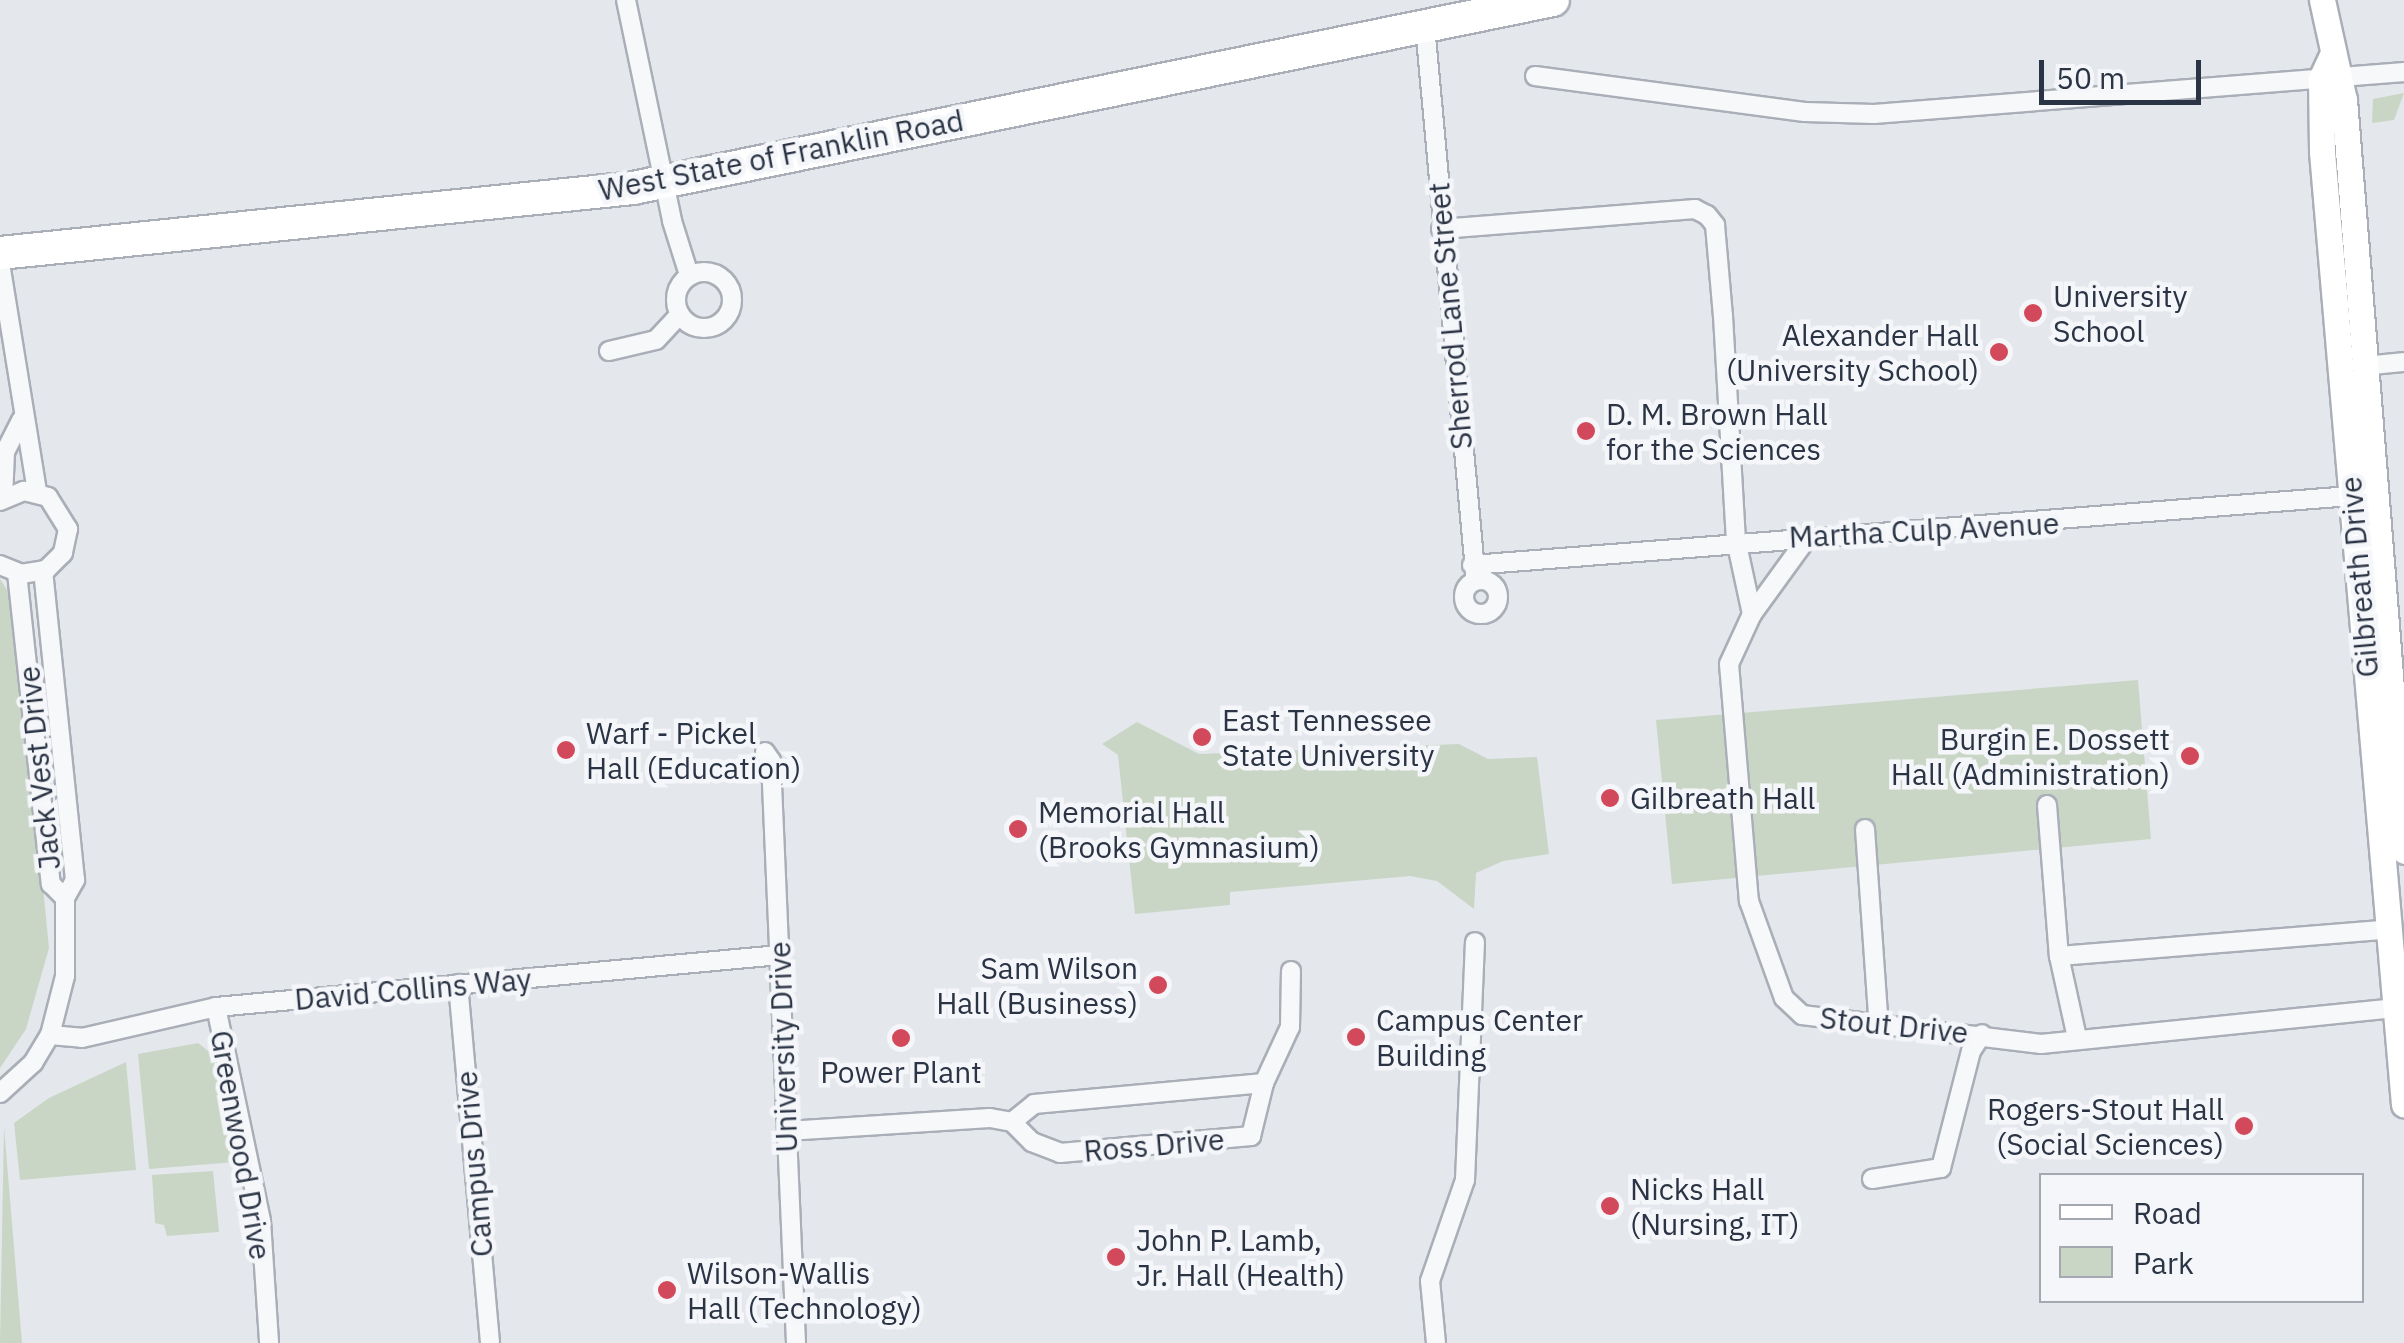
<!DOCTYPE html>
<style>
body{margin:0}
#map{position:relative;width:2404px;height:1343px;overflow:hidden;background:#e4e7ec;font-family:"IBM Plex Sans",sans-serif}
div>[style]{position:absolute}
.green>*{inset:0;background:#c9d6c5}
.roads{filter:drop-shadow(2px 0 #a9aeb7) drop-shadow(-2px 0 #a9aeb7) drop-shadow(0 2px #a9aeb7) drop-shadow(0 -2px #a9aeb7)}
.street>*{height:18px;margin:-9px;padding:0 9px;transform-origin:9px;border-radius:9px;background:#f7f8fa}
.street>.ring{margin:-9px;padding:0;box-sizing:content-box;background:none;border:18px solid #f7f8fa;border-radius:50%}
.secondary>*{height:25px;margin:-12.5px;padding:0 12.5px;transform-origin:12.5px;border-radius:12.5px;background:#fff}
.highway>*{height:32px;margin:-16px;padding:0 16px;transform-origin:16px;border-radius:16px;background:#fff}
.dots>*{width:28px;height:28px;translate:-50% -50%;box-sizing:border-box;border:5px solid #f4f6f9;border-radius:50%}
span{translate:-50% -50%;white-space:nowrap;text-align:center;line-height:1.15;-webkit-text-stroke:9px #f4f6f9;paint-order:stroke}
.street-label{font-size:30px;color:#2b3445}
.poi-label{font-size:30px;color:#2b3445}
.left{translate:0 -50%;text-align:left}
.right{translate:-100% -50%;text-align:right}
.legend{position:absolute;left:2039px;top:1173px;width:325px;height:130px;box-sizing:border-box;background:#f4f6f9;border:2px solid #a4a8b1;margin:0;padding:12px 18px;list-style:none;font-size:30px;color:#2b3445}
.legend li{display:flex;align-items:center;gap:20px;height:50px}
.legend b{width:50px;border:2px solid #a4a8b1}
.scale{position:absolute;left:2039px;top:60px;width:162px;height:45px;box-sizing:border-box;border:5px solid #2b3445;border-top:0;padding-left:12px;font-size:30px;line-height:35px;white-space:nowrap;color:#2b3445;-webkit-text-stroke:8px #f4f6f9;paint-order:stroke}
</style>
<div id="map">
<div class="green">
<i style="clip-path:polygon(2404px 93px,2394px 120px,2372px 123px,2373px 99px)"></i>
<i style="clip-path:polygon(0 579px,15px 603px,49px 948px,26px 1029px,0 1068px)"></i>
<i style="clip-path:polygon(2138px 680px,2151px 839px,1672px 884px,1656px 720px)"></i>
<i style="clip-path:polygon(1137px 722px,1199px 754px,1459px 744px,1488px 759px,1537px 757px,1549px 854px,1503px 861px,1476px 873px,1474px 909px,1437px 881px,1410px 876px,1230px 892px,1230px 905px,1135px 914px,1118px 755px,1102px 744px)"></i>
<i style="clip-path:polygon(198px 1043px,213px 1055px,235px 1162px,149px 1169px,138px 1054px)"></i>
<i style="clip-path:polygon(126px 1062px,136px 1170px,20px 1180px,14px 1123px,49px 1098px)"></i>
<i style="clip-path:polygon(4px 1127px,22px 1343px,0 1343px)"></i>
<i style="clip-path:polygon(213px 1171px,219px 1232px,167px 1236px,164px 1225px,155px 1223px,152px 1175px)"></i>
</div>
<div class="roads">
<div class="street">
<i style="left:626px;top:0;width:226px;rotate:78.2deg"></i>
<i style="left:672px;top:221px;width:57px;rotate:72.5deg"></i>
<i style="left:1425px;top:26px;width:557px;rotate:84.75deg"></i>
<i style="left:1535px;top:76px;width:272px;rotate:7.6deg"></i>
<i style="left:1805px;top:112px;width:69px;rotate:1.7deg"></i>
<i style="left:1874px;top:114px;width:532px;rotate:-4.53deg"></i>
<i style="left:1441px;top:229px;width:255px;rotate:-4.5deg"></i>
<i style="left:1695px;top:209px;width:13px;rotate:27deg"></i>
<i style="left:1707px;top:215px;width:13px;rotate:51deg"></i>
<i style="left:1715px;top:225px;width:91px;rotate:85deg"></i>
<i style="left:1723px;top:316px;width:224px;rotate:86.7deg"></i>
<i style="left:1736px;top:540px;width:76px;rotate:77.8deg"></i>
<i style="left:0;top:263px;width:232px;rotate:80.8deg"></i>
<i class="ring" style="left:676px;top:272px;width:38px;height:38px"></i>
<i style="left:609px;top:351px;width:48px;rotate:-13.2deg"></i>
<i style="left:656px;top:340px;width:35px;rotate:-47deg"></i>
<i style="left:2363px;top:366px;width:41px;rotate:-5.6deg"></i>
<i style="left:3px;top:498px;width:46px;rotate:-87.5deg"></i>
<i style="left:5px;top:452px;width:36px;rotate:-63deg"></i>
<i style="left:0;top:501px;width:26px;rotate:-23deg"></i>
<i style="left:24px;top:491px;width:25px;rotate:14deg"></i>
<i style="left:48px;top:497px;width:38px;rotate:58deg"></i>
<i style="left:68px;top:529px;width:25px;rotate:102deg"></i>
<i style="left:63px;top:553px;width:24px;rotate:135deg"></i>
<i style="left:46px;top:570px;width:24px;rotate:171deg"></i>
<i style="left:22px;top:574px;width:24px;rotate:-158deg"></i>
<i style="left:1808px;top:537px;width:95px;rotate:126deg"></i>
<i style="left:1752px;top:614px;width:55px;rotate:114.7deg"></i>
<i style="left:1729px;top:664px;width:238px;rotate:85.2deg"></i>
<i style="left:1749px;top:901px;width:103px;rotate:70.2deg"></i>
<i style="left:1784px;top:998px;width:25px;rotate:43deg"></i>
<i style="left:1802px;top:1015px;width:241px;rotate:6.9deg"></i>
<i style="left:2041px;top:1044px;width:365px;rotate:-5.8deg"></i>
<i style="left:1472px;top:565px;width:894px;rotate:-4.49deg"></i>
<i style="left:17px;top:573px;width:313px;rotate:83.8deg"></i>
<i style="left:51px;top:884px;width:20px;rotate:45deg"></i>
<i class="ring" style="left:1464px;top:580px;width:16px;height:16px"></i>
<i style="left:765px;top:752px;width:11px;rotate:56deg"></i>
<i style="left:771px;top:761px;width:583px;rotate:87.54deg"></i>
<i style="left:2047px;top:805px;width:151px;rotate:85.5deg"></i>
<i style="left:2059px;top:956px;width:84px;rotate:77.6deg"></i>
<i style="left:1865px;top:829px;width:198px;rotate:86deg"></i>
<i style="left:2059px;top:956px;width:333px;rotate:-4.6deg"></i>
<i style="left:458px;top:984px;width:360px;rotate:84.9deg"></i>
<i style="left:216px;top:1007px;width:219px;rotate:78.1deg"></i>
<i style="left:261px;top:1221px;width:122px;rotate:86.2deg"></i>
<i style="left:50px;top:1035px;width:32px;rotate:5deg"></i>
<i style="left:82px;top:1038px;width:138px;rotate:-13deg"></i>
<i style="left:216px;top:1007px;width:566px;rotate:-5.27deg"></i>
<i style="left:0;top:1093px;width:45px;rotate:-42.3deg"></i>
<i style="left:33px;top:1063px;width:33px;rotate:-59deg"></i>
<i style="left:50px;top:1035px;width:61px;rotate:-75.7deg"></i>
<i style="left:65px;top:976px;width:78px;rotate:-90deg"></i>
<i style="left:65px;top:898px;width:21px;rotate:-61deg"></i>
<i style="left:75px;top:880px;width:311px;rotate:-95.9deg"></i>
<i style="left:1012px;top:1122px;width:28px;rotate:-39deg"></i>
<i style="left:1034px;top:1104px;width:231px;rotate:-5.2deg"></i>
<i style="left:787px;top:1131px;width:203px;rotate:-3.7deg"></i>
<i style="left:990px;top:1118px;width:22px;rotate:10deg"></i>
<i style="left:1012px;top:1122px;width:28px;rotate:45deg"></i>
<i style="left:1032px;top:1142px;width:30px;rotate:21deg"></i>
<i style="left:1060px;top:1153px;width:192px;rotate:-5.1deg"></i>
<i style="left:1251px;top:1136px;width:55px;rotate:-76.2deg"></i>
<i style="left:1264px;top:1083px;width:62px;rotate:-65.1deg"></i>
<i style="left:1290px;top:1027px;width:56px;rotate:-89deg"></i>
<i style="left:1872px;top:1179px;width:70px;rotate:-9.1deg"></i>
<i style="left:1941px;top:1168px;width:121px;rotate:-75.6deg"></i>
<i style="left:1971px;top:1051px;width:20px;rotate:-57deg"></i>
<i style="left:1436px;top:1343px;width:62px;rotate:-95.5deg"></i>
<i style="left:1430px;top:1281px;width:107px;rotate:-70.9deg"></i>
<i style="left:1465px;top:1180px;width:238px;rotate:-87.6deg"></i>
</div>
<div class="secondary">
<i style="left:2322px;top:0;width:102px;rotate:77.6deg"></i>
<i style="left:2344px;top:100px;width:753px;rotate:85.43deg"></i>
<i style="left:2333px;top:53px;width:29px;rotate:115deg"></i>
<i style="left:2321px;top:79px;width:73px;rotate:89.2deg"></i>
<i style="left:2322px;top:152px;width:956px;rotate:85.08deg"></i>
</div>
<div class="highway">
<i style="left:0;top:253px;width:636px;rotate:-5.86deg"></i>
<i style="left:633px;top:188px;width:939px;rotate:-11.55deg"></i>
</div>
</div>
<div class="dots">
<i style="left:2033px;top:313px;background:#d1495b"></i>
<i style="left:1999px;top:352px;background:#d1495b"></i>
<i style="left:1586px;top:431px;background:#d1495b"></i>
<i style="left:1202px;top:737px;background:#d1495b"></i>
<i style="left:566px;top:750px;background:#d1495b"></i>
<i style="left:2190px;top:756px;background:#d1495b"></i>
<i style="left:1610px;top:798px;background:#d1495b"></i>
<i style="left:1018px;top:829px;background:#d1495b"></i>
<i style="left:1158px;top:985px;background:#d1495b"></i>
<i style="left:1356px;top:1037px;background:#d1495b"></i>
<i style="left:901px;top:1038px;background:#d1495b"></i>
<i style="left:2244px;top:1126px;background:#d1495b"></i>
<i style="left:1610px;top:1206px;background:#d1495b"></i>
<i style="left:1116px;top:1257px;background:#d1495b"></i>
<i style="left:667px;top:1290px;background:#d1495b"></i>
</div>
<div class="street-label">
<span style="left:781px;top:155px;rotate:-11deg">West State of Franklin Road</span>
<span style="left:1450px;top:316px;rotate:-95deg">Sherrod Lane Street</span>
<span style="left:1924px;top:530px;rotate:-3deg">Martha Culp Avenue</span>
<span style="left:2359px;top:577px;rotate:-95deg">Gilbreath Drive</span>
<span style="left:39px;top:768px;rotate:-96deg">Jack Vest Drive</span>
<span style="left:413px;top:989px;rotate:-5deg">David Collins Way</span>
<span style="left:1894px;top:1025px;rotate:6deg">Stout Drive</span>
<span style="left:783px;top:1047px;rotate:-92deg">University Drive</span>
<span style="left:241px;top:1145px;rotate:80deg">Greenwood Drive</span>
<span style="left:1154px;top:1145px;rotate:-5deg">Ross Drive</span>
<span style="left:474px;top:1164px;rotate:-95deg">Campus Drive</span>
</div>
<div class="poi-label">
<span class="left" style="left:2053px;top:313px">University<br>School</span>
<span class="right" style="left:1979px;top:352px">Alexander Hall<br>(University School)</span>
<span class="left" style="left:1606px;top:431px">D. M. Brown Hall<br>for the Sciences</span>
<span class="left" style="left:1222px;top:737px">East Tennessee<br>State University</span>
<span class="left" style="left:586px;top:750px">Warf - Pickel<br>Hall (Education)</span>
<span class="right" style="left:2170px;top:756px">Burgin E. Dossett<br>Hall (Administration)</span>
<span class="left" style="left:1630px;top:798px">Gilbreath Hall</span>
<span class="left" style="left:1038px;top:829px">Memorial Hall<br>(Brooks Gymnasium)</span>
<span class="right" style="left:1138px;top:985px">Sam Wilson<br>Hall (Business)</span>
<span class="left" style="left:1376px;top:1037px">Campus Center<br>Building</span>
<span style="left:901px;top:1072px">Power Plant</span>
<span class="right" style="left:2224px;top:1126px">Rogers-Stout Hall<br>(Social Sciences)</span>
<span class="left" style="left:1630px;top:1206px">Nicks Hall<br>(Nursing, IT)</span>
<span class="left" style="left:1136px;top:1257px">John P. Lamb,<br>Jr. Hall (Health)</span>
<span class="left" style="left:687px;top:1290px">Wilson-Wallis<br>Hall (Technology)</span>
</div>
<ul class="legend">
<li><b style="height:12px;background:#fff"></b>Road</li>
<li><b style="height:28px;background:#c9d6c5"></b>Park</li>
</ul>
<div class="scale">50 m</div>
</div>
